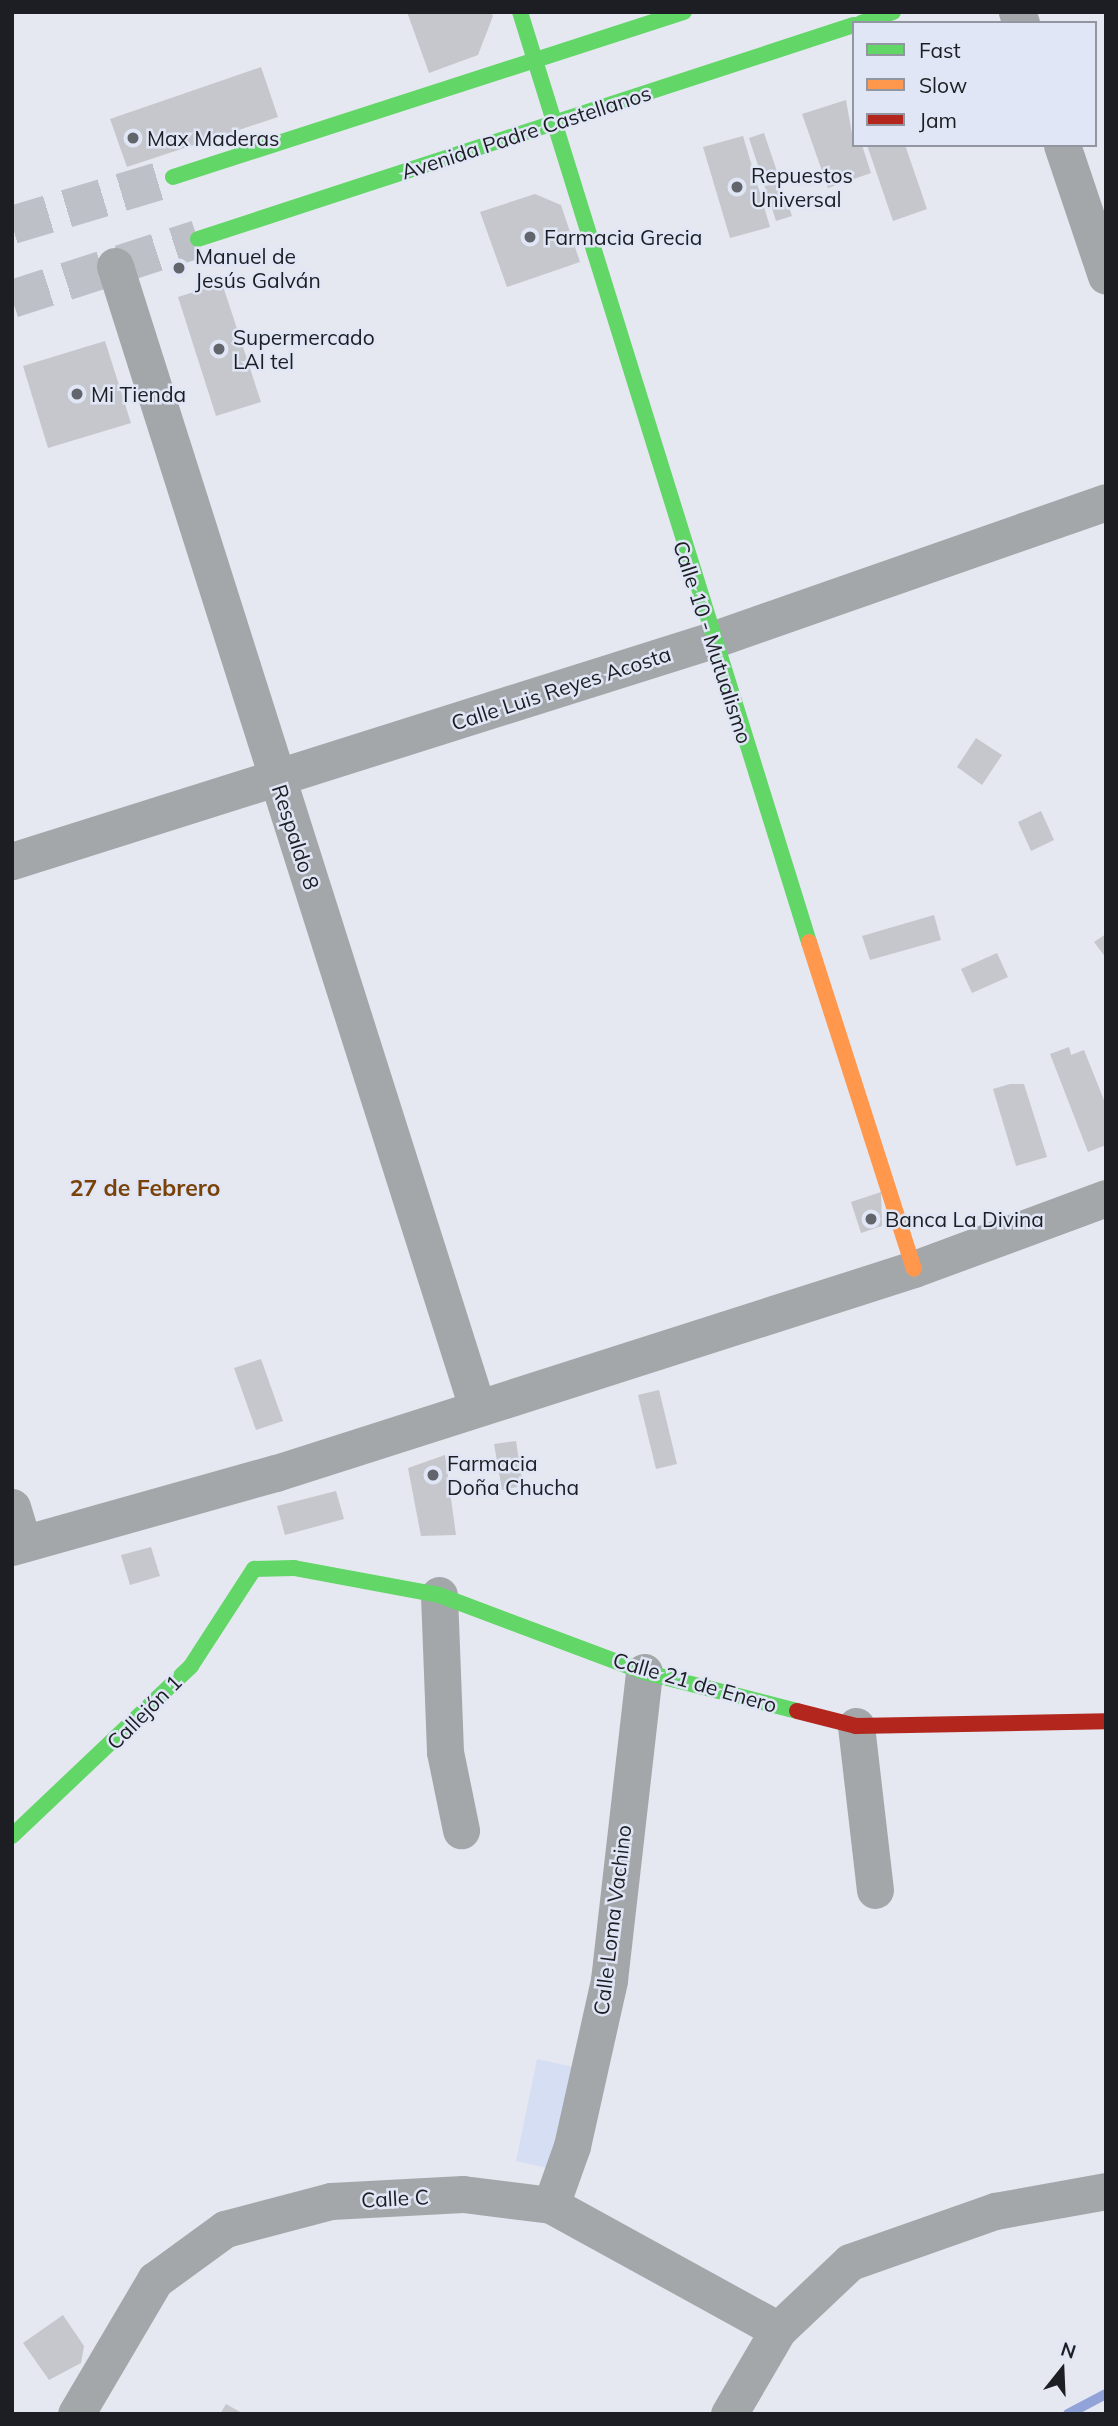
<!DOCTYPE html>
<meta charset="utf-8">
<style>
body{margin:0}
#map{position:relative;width:1118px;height:2426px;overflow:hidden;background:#e5e8f0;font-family:Mulish,sans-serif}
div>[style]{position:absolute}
.green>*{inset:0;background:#d6def4}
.stream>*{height:10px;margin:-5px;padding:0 5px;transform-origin:5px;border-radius:5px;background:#91a3d8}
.building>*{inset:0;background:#c5c7cd}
.primary-tunnel>*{height:38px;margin-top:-19px;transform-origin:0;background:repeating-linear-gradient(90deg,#bdc0c7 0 38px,transparent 0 57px)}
.street>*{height:37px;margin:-18.5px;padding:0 18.5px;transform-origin:18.5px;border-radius:18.5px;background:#a4a7aa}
.fast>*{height:16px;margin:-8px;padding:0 8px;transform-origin:8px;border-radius:8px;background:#63d668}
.slow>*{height:16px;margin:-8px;padding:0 8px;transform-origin:8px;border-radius:8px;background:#ff974d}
.jam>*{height:16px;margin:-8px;padding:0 8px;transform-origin:8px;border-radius:8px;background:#b3261e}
.dots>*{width:19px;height:19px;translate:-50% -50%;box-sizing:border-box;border:4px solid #e0e6f5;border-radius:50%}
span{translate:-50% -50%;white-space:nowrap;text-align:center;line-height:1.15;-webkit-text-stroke:5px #e0e6f5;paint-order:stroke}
.street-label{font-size:21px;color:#1c1e23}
.poi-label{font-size:21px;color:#1c1e23}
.left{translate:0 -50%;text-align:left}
.neighbourhood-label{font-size:23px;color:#7a4209;font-weight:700}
.frame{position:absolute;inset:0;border:14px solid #1c1e23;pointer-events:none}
.legend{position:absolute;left:852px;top:21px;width:245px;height:126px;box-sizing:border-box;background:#e0e6f5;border:2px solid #9296a1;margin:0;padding:9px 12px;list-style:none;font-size:21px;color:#1c1e23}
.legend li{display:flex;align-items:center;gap:14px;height:35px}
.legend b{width:35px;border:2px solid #9296a1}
.north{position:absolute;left:1027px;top:2335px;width:70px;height:70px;-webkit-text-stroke:5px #e0e6f5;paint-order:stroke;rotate:18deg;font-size:19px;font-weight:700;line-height:28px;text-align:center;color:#1c1e23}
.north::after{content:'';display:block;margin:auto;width:24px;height:32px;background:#1c1e23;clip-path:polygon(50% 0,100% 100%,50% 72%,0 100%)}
</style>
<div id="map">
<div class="green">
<i style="clip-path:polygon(537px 2059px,573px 2067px,552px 2169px,516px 2161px)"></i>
</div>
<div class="stream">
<i style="left:1068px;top:2414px;width:43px;rotate:-27.8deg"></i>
</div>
<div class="building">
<i style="clip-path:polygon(407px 12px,491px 12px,493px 16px,478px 55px,429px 73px)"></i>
<i style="clip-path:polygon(261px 67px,278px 117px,127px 167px,110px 119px)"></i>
<i style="clip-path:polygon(846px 100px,854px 145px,862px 145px,871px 173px,828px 188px,802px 114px)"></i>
<i style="clip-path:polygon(764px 133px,792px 216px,776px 221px,749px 138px)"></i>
<i style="clip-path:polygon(743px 136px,770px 227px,730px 238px,703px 147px)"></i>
<i style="clip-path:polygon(867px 145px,905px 145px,927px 209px,893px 221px)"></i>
<i style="clip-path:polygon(535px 194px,561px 205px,580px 262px,507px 287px,480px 212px)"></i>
<i style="clip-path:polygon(222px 283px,261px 402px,216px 416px,178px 297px)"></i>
<i style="clip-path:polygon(105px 341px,131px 423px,48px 448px,23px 366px)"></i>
<i style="clip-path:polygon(976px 738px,1002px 755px,982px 785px,957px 767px)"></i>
<i style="clip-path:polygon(1041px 811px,1054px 840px,1031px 851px,1018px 822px)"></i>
<i style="clip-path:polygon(934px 915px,941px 940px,870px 960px,862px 936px)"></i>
<i style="clip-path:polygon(1106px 934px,1106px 958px,1094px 942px)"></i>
<i style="clip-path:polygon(997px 953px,1008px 977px,972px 993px,961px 969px)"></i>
<i style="clip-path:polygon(1069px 1047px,1071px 1055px,1084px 1050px,1106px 1105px,1106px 1145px,1088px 1152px,1050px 1054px)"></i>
<i style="clip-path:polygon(1010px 1084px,1024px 1084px,1047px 1157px,1016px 1166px,993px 1089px)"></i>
<i style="clip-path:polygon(881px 1192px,882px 1226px,861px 1233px,851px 1202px)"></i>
<i style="clip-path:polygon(261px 1359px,283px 1421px,256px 1430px,234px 1368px)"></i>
<i style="clip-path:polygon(659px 1390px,677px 1464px,656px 1469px,638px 1395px)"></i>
<i style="clip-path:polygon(516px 1441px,523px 1486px,502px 1490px,494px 1444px)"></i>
<i style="clip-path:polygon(445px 1455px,456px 1535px,421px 1536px,408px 1468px)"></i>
<i style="clip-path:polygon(336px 1491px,344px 1519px,285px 1535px,277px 1506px)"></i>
<i style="clip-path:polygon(151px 1547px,160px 1576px,130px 1585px,121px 1555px)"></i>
<i style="clip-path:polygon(63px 2315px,84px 2346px,81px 2363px,49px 2380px,23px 2343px)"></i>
<i style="clip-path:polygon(226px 2404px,244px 2414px,220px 2414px)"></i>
</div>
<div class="primary-tunnel">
<i style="left:12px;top:225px;width:168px;rotate:-16.6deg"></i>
<i style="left:12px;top:299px;width:195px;rotate:-17.9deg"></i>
</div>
<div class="street">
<i style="left:1017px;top:12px;width:12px;rotate:70deg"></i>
<i style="left:1062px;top:145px;width:138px;rotate:71.4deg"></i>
<i style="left:115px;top:266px;width:1197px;rotate:72.4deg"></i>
<i style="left:12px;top:861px;width:734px;rotate:-17.52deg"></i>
<i style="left:712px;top:640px;width:417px;rotate:-19.3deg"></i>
<i style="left:12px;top:1507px;width:38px;rotate:73deg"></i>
<i style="left:12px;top:1547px;width:274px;rotate:-15.7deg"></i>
<i style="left:276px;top:1473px;width:670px;rotate:-17.73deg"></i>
<i style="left:914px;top:1269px;width:205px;rotate:-20.3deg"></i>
<i style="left:439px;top:1595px;width:157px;rotate:87.8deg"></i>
<i style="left:445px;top:1752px;width:80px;rotate:78.4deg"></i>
<i style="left:856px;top:1726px;width:165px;rotate:83.4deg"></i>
<i style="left:551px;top:2205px;width:63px;rotate:-70.4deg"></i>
<i style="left:572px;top:2146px;width:170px;rotate:-77.4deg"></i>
<i style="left:609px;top:1980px;width:310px;rotate:-83.5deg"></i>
<i style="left:76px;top:2414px;width:156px;rotate:-59.5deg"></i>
<i style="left:155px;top:2280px;width:87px;rotate:-36.1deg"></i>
<i style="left:225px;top:2229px;width:110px;rotate:-14.8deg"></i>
<i style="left:331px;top:2201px;width:132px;rotate:-3deg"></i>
<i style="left:463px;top:2194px;width:89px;rotate:7.1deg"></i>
<i style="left:551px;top:2205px;width:259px;rotate:28.8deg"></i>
<i style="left:729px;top:2414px;width:97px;rotate:-59.7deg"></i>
<i style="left:778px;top:2330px;width:99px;rotate:-43.4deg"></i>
<i style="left:850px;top:2262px;width:154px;rotate:-19.4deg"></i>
<i style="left:995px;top:2211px;width:113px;rotate:-10.2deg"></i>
</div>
<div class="fast">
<i style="left:520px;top:12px;width:974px;rotate:72.74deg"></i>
<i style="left:861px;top:23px;width:34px;rotate:-19deg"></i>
<i style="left:173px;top:177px;width:537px;rotate:-17.9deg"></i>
<i style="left:198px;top:239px;width:690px;rotate:-18.07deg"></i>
<i style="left:12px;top:1836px;width:247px;rotate:-43.5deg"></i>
<i style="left:191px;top:1666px;width:116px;rotate:-57deg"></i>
<i style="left:254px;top:1569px;width:40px;rotate:-1.4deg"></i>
<i style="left:294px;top:1568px;width:147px;rotate:10.5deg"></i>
<i style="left:439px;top:1595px;width:219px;rotate:20.6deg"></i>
<i style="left:644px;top:1672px;width:158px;rotate:14.3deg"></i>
</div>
<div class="slow">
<i style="left:809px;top:942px;width:343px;rotate:72.2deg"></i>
</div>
<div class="jam">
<i style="left:797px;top:1711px;width:61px;rotate:14.3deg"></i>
<i style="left:856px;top:1726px;width:250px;rotate:-1.1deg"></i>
</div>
<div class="dots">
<i style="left:133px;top:138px;background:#62656b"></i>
<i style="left:737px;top:187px;background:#62656b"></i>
<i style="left:530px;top:237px;background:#62656b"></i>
<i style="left:179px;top:268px;background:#62656b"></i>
<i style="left:219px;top:349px;background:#62656b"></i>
<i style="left:77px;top:394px;background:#62656b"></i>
<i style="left:871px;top:1219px;background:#62656b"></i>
<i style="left:433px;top:1475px;background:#62656b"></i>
</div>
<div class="street-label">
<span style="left:526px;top:132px;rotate:-18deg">Avenida Padre Castellanos</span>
<span style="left:713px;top:642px;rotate:72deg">Calle 10 - Mutualismo</span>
<span style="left:561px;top:688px;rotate:-18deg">Calle Luis Reyes Acosta</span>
<span style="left:296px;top:837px;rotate:72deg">Respaldo 8</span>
<span style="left:695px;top:1682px;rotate:16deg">Calle 21 de Enero</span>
<span style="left:144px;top:1712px;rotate:-45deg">Callejón 1</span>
<span style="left:612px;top:1920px;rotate:-83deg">Calle Loma Vachino</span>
<span style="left:395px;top:2198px;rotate:-3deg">Calle C</span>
</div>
<div class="poi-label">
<span class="left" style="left:147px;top:138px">Max Maderas</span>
<span class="left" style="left:751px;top:187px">Repuestos<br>Universal</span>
<span class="left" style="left:544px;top:237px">Farmacia Grecia</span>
<span class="left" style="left:195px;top:268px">Manuel de<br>Jesús Galván</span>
<span class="left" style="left:233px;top:349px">Supermercado<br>LAI tel</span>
<span class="left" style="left:91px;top:394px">Mi Tienda</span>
<span class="left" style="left:885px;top:1219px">Banca La Divina</span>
<span class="left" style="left:447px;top:1475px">Farmacia<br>Doña Chucha</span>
</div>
<div class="neighbourhood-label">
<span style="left:145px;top:1188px">27 de Febrero</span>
</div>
<div class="frame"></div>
<ul class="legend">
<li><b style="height:9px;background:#63d668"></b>Fast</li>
<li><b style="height:9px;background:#ff974d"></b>Slow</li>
<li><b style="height:9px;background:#b3261e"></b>Jam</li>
</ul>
<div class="north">N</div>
</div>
